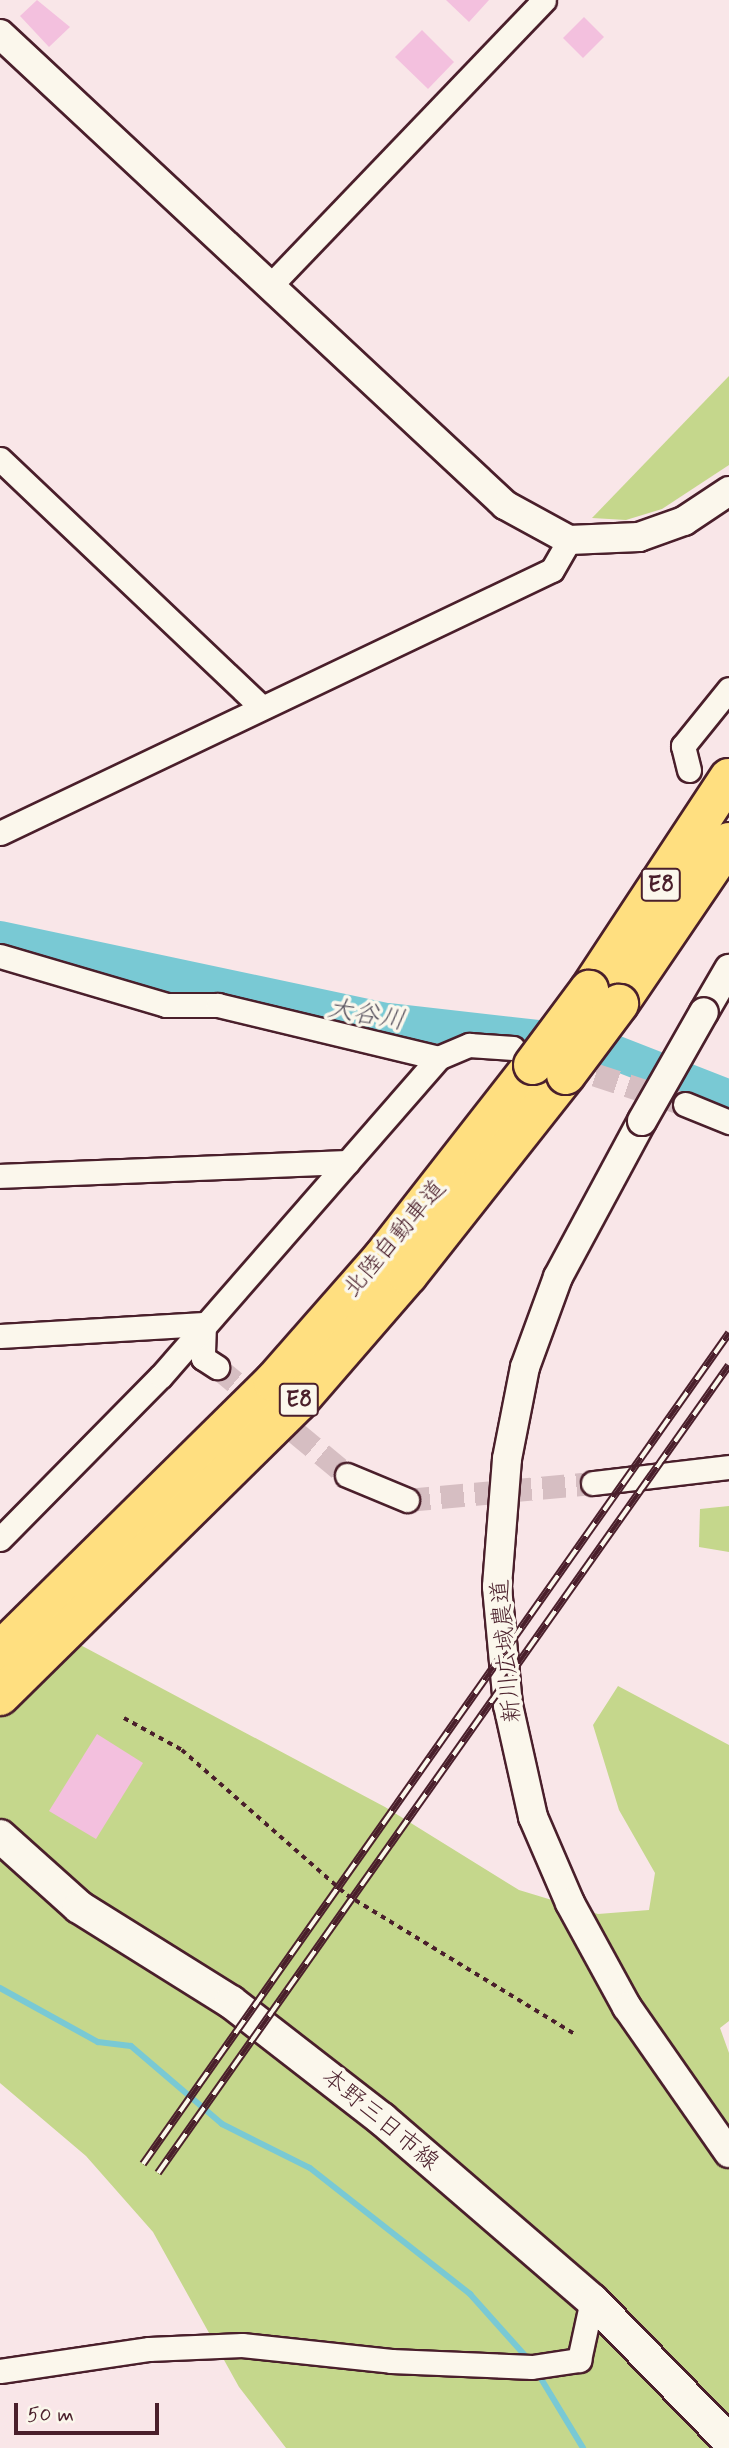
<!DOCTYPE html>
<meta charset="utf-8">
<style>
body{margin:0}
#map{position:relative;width:729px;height:2448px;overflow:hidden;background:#f9e6e8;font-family:Mynerve,"Klee One",sans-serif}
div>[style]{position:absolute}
.green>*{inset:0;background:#c5d78c}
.stream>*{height:6px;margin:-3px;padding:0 3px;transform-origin:3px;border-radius:3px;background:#79c9d4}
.river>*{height:35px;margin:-17.5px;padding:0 17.5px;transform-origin:17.5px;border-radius:17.5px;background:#79c9d4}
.building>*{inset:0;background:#f3c0de}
.minor-tunnel>*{height:23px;margin-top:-11.5px;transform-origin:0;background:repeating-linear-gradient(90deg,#d6bec2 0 23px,transparent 0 34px)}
.path>*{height:3.5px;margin-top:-1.75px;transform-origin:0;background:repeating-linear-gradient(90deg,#4a1f2b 0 5px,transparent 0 10px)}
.roads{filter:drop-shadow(2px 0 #4a1f2b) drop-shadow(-2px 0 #4a1f2b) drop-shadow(0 2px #4a1f2b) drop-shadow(0 -2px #4a1f2b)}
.minor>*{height:23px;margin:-11.5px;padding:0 11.5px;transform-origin:11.5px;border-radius:11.5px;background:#fbf7ec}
.tertiary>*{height:28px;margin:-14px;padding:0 14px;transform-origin:14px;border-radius:14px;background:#fbf7ec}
.secondary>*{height:32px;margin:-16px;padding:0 16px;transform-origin:16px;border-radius:16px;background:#fbf7ec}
.motorway>*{height:38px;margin:-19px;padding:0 19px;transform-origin:19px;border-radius:19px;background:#ffdf80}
.rail>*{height:8px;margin-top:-4px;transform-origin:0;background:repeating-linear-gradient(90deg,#fbf7ec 0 16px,#4a1f2b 0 32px);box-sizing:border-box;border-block:2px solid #4a1f2b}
.bridges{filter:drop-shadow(2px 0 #4a1f2b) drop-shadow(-2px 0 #4a1f2b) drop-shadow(0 2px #4a1f2b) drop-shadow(0 -2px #4a1f2b)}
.tertiary-bridge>*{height:28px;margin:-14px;padding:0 14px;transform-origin:14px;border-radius:14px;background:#fbf7ec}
.motorway-bridge>*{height:38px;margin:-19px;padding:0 19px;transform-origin:19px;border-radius:19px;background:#ffdf80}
span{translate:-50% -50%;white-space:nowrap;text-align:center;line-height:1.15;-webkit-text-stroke:7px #fbf7ec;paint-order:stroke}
.shield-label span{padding:2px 5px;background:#fbf7ec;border:2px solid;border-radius:5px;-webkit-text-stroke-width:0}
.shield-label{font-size:23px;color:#4a1f2b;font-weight:700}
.street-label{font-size:24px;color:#4a1f2b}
.water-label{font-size:26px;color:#58525e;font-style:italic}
.scale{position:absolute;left:14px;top:2403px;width:145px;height:32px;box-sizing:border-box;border:4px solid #4a1f2b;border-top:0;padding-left:9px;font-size:21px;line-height:24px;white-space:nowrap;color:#4a1f2b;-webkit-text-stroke:5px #fbf7ec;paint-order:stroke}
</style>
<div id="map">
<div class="green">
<i style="clip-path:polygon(729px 376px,729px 465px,662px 509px,626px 520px,592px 518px)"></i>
<i style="clip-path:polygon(729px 1506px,729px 1552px,699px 1547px,700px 1509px)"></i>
<i style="clip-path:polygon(0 1621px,71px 1640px,385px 1807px,519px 1890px,598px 1914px,649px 1910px,655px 1873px,619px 1810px,593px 1725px,618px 1686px,729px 1745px,729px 2021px,720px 2028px,729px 2053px,729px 2448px,286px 2448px,239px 2387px,153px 2232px,86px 2156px,0 2083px)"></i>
</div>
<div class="stream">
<i style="left:0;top:1988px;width:112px;rotate:28.9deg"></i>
<i style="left:98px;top:2042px;width:33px;rotate:7deg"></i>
<i style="left:131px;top:2046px;width:120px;rotate:40.6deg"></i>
<i style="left:222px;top:2124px;width:98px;rotate:26.6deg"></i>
<i style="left:310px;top:2168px;width:204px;rotate:38.2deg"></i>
<i style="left:470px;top:2294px;width:89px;rotate:48.2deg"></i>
<i style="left:537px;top:2372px;width:89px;rotate:58.8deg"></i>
</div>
<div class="river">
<i style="left:0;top:938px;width:396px;rotate:12deg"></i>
<i style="left:387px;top:1020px;width:205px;rotate:6.4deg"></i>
<i style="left:591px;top:1043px;width:148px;rotate:21.4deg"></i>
</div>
<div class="building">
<i style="clip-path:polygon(37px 0,70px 27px,49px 47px,20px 16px)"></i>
<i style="clip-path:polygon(446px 0,489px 0,469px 22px)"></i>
<i style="clip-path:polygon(584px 17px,604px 37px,583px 58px,563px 38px)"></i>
<i style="clip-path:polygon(422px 30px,454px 62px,428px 89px,395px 57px)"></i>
<i style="clip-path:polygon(97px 1734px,143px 1763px,96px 1839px,49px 1811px)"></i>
</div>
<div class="minor-tunnel">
<i style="left:563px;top:1064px;width:128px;rotate:18.2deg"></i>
<i style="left:217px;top:1367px;width:169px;rotate:39.7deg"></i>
<i style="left:407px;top:1500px;width:187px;rotate:-5.2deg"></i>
</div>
<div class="path">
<i style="left:124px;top:1718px;width:66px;rotate:28.9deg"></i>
<i style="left:182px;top:1750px;width:220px;rotate:41.3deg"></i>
<i style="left:347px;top:1895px;width:268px;rotate:31.4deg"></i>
</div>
<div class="roads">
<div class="minor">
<i style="left:269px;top:287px;width:397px;rotate:-46.2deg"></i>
<i style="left:0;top:459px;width:359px;rotate:43.5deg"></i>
<i style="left:689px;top:770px;width:25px;rotate:-104deg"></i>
<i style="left:683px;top:746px;width:73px;rotate:-51.1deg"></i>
<i style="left:0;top:833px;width:611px;rotate:-25.48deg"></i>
<i style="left:552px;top:570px;width:34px;rotate:-60deg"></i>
<i style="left:0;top:956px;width:173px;rotate:16.4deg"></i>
<i style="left:166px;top:1005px;width:52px"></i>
<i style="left:218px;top:1005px;width:226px;rotate:13.5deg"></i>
<i style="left:685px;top:1104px;width:48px;rotate:22.2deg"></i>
<i style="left:0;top:1176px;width:348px;rotate:-2.3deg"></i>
<i style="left:204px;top:1324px;width:34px;rotate:92deg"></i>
<i style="left:203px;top:1358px;width:17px;rotate:33deg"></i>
<i style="left:0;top:1336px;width:204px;rotate:-3.4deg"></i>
<i style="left:347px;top:1475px;width:65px;rotate:22.6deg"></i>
<i style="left:593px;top:1483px;width:137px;rotate:-6.7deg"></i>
<i style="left:0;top:1539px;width:229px;rotate:-45.4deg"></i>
<i style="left:161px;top:1376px;width:422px;rotate:-48.9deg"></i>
<i style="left:438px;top:1058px;width:34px;rotate:-23deg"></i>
<i style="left:469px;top:1045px;width:44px;rotate:3.9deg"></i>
<i style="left:0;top:2371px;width:151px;rotate:-8.4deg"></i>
<i style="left:149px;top:2349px;width:93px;rotate:-2.5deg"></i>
<i style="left:242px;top:2345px;width:150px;rotate:6.1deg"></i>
<i style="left:391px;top:2361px;width:141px;rotate:2.4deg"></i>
<i style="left:532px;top:2367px;width:48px;rotate:-8.5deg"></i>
<i style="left:579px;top:2360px;width:61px;rotate:-77.8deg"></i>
</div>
<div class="tertiary">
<i style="left:0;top:34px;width:691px;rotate:43deg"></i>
<i style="left:505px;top:505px;width:73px;rotate:28.7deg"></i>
<i style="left:569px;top:540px;width:70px;rotate:-2.5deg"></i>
<i style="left:639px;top:537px;width:48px;rotate:-19.6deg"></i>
<i style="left:684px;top:521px;width:54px;rotate:-33.7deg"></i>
<i style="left:704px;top:1012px;width:50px;rotate:-59.8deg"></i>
<i style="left:642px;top:1121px;width:177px;rotate:118.3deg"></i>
<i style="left:558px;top:1277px;width:96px;rotate:110.1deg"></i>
<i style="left:525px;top:1367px;width:94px;rotate:101.1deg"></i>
<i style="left:507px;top:1459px;width:128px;rotate:94.5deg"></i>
<i style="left:497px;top:1587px;width:119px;rotate:84.7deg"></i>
<i style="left:508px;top:1705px;width:115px;rotate:77.4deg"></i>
<i style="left:533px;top:1817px;width:94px;rotate:66.7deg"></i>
<i style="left:570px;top:1903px;width:119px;rotate:61.3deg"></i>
<i style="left:627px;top:2007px;width:178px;rotate:55.1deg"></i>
</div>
<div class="secondary">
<i style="left:0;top:1836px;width:106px;rotate:41.9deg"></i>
<i style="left:79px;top:1907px;width:179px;rotate:32deg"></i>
<i style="left:231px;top:2002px;width:191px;rotate:37.8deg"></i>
<i style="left:382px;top:2119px;width:277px;rotate:40.8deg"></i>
<i style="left:592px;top:2300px;width:197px;rotate:45.8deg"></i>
</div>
<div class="motorway">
<i style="left:589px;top:990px;width:254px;rotate:-56.6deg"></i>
<i style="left:619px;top:1004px;width:196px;rotate:-55.8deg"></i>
<i style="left:0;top:1651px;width:383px;rotate:-44.6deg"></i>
<i style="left:273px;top:1382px;width:165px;rotate:-48.7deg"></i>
<i style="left:382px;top:1258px;width:245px;rotate:-52deg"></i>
<i style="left:0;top:1696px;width:419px;rotate:-44.6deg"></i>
<i style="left:298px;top:1402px;width:168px;rotate:-49.1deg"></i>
<i style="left:408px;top:1275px;width:255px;rotate:-51.7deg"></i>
</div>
</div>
<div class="rail">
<i style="left:143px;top:2164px;width:1017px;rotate:-54.81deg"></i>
<i style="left:158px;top:2173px;width:989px;rotate:-54.75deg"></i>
</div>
<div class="bridges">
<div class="tertiary-bridge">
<i style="left:642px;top:1121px;width:125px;rotate:-60.4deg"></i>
</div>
<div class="motorway-bridge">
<i style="left:533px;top:1065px;width:94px;rotate:-53.3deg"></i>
<i style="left:566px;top:1075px;width:89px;rotate:-53.3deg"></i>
</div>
</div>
<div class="shield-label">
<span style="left:661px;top:885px">E8</span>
<span style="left:299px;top:1400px">E8</span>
</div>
<div class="street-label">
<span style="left:395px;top:1239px;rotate:-50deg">北陸自動車道</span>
<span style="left:507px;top:1651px;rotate:-95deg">新川広域農道</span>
<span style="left:380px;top:2120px;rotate:40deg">本野三日市線</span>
</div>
<div class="water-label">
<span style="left:366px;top:1016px;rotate:10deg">大谷川</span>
</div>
<div class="scale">50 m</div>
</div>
